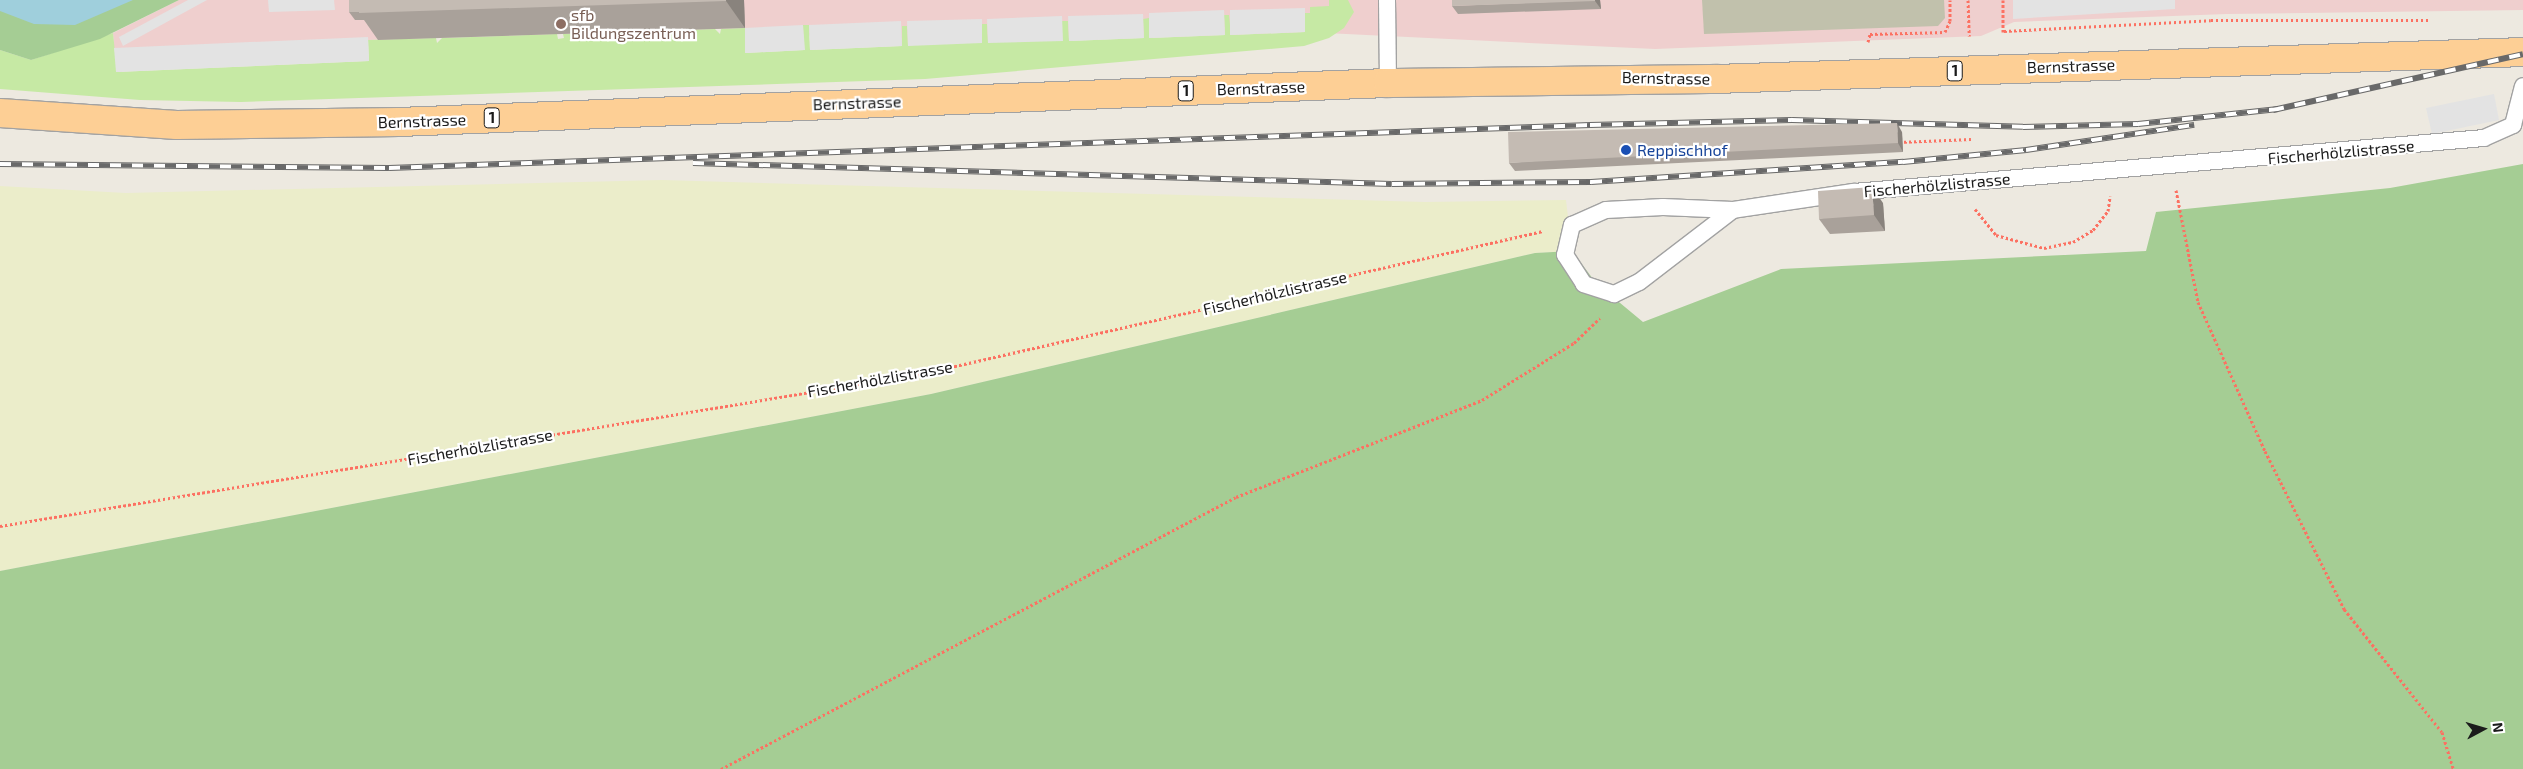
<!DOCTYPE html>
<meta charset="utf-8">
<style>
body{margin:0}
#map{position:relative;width:2523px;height:769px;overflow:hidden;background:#ede9e0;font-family:"Exo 2",sans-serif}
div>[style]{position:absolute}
.commercial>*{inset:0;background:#efcfce}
.construction>*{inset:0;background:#c1c1ac}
.farmland>*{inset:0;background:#ebedca}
.grass>*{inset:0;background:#c6e9a4}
.forest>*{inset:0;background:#a5cd94}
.parking>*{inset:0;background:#e3e3e3}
.water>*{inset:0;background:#9fcfdc}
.path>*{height:3px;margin-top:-1.5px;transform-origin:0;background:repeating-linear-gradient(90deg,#fc7162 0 2.5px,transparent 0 5px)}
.roads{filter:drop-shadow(1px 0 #a2a2a2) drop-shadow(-1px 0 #a2a2a2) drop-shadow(0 1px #a2a2a2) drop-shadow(0 -1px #a2a2a2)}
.service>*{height:16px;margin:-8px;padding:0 8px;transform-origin:8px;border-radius:8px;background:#fff}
.primary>*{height:28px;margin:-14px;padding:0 14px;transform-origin:14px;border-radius:14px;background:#fdcf95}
.rail>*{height:5.5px;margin-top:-2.75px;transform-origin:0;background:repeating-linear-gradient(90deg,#fff 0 11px,#696969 0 22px);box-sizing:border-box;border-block:1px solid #696969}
.wall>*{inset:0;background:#a9a19a}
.shaded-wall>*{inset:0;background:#89837d}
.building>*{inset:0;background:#c4bbb3}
.dots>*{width:14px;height:14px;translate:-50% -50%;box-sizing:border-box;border:2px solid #fff;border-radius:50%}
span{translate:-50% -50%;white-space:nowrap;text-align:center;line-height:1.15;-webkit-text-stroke:4.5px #fff;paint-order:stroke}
.shield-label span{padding:1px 4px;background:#fff;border:1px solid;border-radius:4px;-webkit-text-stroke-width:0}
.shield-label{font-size:15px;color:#1b1b1b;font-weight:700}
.education-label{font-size:16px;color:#785e54}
.left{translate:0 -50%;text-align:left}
.street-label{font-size:16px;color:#1b1b1b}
.transit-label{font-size:16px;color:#164399}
.north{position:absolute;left:2458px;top:704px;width:50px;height:50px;-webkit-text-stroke:4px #fff;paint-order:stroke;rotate:84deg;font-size:14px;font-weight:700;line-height:20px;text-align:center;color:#1b1b1b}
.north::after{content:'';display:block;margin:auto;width:18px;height:22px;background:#1b1b1b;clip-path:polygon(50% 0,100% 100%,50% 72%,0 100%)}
</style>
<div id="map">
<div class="commercial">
<i style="clip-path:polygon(179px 0,2523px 0,2523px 10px,2227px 14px,2014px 22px,1981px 36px,1655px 49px,1305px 32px,902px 46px,744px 28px,368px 40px,116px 72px,113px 33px)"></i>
</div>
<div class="construction">
<i style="clip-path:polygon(1702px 0,1944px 0,1945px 18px,1938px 26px,1704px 34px)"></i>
</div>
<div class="farmland">
<i style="clip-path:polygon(662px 180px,1425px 202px,1566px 200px,1572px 251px,1535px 253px,931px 394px,0 571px,0 186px,126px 193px)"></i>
</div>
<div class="grass">
<i style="clip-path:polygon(1329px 0,1348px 0,1354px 12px,1344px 28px,1329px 38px,1304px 46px,925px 79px,241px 102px,140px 100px,0 89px,0 50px,31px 60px,113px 33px,117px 72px,369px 61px,368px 40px,436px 38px,437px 43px,442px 38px,557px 34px,558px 39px,564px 38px,563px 34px,715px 29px,720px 34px,721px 29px,745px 28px,746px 53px,804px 50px,803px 25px,809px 25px,810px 50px,902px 46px,902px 26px,907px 26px,908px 46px,982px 24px,987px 24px,988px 43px,1062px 21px,1068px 21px,1069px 41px,1144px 38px,1143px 19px,1149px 18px,1150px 38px,1225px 35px,1224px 15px,1229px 15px,1231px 35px,1305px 32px,1305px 13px,1310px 13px,1310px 7px,1329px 6px)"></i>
</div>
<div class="forest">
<i style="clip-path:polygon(0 0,179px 0,100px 39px,31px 60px,0 50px)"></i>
<i style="clip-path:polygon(2523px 164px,2523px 769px,0 769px,0 571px,931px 394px,1535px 253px,1572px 251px,1596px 283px,1643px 322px,1781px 269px,2146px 251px,2156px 212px,2390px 188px)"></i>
</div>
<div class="parking">
<i style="clip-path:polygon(188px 0,207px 0,123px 46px,119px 37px)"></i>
<i style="clip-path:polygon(268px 0,334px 0,335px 10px,269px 12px)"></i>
<i style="clip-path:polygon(2013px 0,2175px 0,2175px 9px,2013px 19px)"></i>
<i style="clip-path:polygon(1305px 8px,1305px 32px,1230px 35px,1230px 10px)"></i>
<i style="clip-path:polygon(1224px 10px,1225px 35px,1149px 38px,1149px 13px)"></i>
<i style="clip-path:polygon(1143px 14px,1144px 38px,1069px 41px,1068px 16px)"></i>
<i style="clip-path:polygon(1062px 16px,1063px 41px,988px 43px,987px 19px)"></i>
<i style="clip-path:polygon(982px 19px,982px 43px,908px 46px,907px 21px)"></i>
<i style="clip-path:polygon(901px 21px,902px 46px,810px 50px,809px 25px)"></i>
<i style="clip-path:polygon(803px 25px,805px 50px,745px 53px,745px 28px)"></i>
<i style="clip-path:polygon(368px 37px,369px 61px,116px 72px,114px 48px)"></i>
<i style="clip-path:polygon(2494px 94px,2499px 120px,2432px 134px,2426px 108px)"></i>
</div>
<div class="water">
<i style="clip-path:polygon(0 0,133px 0,75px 25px,34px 24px,0 11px)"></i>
</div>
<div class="path">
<i style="left:1968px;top:0;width:36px;rotate:88deg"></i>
<i style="left:2003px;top:0;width:32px;rotate:90deg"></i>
<i style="left:2004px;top:31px;width:207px;rotate:-3deg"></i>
<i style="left:2211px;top:20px;width:219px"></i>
<i style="left:1868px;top:42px;width:8px;rotate:-76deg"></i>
<i style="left:1870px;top:34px;width:75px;rotate:-1.5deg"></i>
<i style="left:1945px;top:32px;width:12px;rotate:-66deg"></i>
<i style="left:1950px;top:21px;width:21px;rotate:-90deg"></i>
<i style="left:1899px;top:142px;width:72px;rotate:-2.4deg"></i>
<i style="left:2176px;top:190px;width:114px;rotate:78.9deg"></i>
<i style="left:2198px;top:302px;width:163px;rotate:65.8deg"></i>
<i style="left:2265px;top:451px;width:177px;rotate:63.4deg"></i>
<i style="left:2344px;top:609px;width:157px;rotate:51.5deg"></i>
<i style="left:2442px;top:732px;width:39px;rotate:73deg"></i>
<i style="left:1975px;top:209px;width:33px;rotate:51deg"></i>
<i style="left:1996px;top:235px;width:50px;rotate:15.2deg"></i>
<i style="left:2044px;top:248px;width:30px;rotate:-12deg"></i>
<i style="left:2073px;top:242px;width:23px;rotate:-31deg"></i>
<i style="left:2093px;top:230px;width:24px;rotate:-52deg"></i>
<i style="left:2108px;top:211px;width:15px;rotate:-82deg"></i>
<i style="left:0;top:526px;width:938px;rotate:-9.39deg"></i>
<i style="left:925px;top:373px;width:634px;rotate:-12.94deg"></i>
<i style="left:721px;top:769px;width:582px;rotate:-27.84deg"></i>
<i style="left:1236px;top:497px;width:264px;rotate:-21.5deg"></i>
<i style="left:1482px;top:400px;width:108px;rotate:-31.8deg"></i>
<i style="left:1574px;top:343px;width:36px;rotate:-44deg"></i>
</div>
<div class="roads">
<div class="service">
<i style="left:1387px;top:0;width:83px;rotate:89.3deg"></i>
<i style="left:1733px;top:210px;width:118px;rotate:142.5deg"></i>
<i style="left:1639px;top:282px;width:28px;rotate:154deg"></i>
<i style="left:1614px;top:294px;width:32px;rotate:-162deg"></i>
<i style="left:1584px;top:284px;width:35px;rotate:-123deg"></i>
<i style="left:1565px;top:255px;width:31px;rotate:-77deg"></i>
<i style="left:1572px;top:225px;width:37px;rotate:-24deg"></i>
<i style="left:1606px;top:210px;width:57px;rotate:-3deg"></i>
<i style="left:1663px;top:207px;width:70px;rotate:2.5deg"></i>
<i style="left:1733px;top:210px;width:122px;rotate:-8.5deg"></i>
<i style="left:1854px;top:192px;width:632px;rotate:-4.9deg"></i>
<i style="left:2484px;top:138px;width:32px;rotate:-24deg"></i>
<i style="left:2513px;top:125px;width:40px;rotate:-75.6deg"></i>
</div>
<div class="primary">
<i style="left:0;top:113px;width:177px;rotate:3.9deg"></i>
<i style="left:177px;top:125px;width:222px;rotate:-0.8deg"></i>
<i style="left:399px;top:122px;width:990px;rotate:-2.26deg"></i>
<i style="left:1388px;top:83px;width:327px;rotate:-0.7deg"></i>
<i style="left:1715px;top:79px;width:808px;rotate:-1.91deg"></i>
</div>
</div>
<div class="rail">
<i style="left:2273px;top:110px;width:256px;rotate:-12.6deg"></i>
<i style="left:693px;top:163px;width:699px;rotate:1.72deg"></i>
<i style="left:1392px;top:184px;width:199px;rotate:-0.6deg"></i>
<i style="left:1591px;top:182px;width:313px;rotate:-3.7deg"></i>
<i style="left:1903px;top:162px;width:124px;rotate:-5.6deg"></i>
<i style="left:2026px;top:150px;width:170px;rotate:-8.5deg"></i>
<i style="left:0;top:164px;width:389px;rotate:0.6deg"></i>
<i style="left:389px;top:168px;width:1202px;rotate:-2.05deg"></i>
<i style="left:1590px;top:125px;width:202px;rotate:-1.4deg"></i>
<i style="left:1792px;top:120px;width:231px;rotate:1.7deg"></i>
<i style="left:2023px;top:127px;width:115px;rotate:-1.5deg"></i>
<i style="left:2138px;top:124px;width:141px;rotate:-6.1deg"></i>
</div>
<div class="wall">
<i style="clip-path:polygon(349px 0,744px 0,745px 28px,378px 40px,364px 20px,355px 20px,349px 12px)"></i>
<i style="clip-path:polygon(1600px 0,1601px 9px,1458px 14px,1452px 6px)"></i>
<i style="clip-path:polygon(1902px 132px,1903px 152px,1515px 171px,1509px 163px)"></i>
<i style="clip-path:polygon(1883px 203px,1885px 231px,1830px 234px,1819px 219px)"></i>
</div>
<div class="shaded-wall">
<i style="clip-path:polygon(726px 0,744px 0,745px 28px,726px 1px)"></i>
<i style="clip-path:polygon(1595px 0,1600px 0,1601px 9px,1595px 1px)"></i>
<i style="clip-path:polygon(1897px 123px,1902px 132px,1903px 152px,1898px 143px)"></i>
<i style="clip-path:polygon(1872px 187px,1883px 203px,1885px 231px,1874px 215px)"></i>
</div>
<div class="building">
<i style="clip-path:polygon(349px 0,359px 0,359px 12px,349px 12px)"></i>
<i style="clip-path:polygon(359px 0,726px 0,726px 1px,359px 13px)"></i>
<i style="clip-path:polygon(1452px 0,1595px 0,1595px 1px,1452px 6px)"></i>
<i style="clip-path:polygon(1897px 123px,1898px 143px,1509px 163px,1508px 132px)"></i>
<i style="clip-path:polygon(1872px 187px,1874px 215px,1819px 219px,1818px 191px)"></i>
</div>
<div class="dots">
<i style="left:561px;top:24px;background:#8d6e63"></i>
<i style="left:1626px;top:150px;background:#1a4fb4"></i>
</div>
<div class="shield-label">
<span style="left:1955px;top:71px">1</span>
<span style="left:1186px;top:91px">1</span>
<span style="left:492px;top:118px">1</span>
</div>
<div class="education-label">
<span class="left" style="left:571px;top:24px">sfb<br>Bildungszentrum</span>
</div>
<div class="street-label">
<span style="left:2071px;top:66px;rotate:-2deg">Bernstrasse</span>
<span style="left:1666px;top:78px;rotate:1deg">Bernstrasse</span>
<span style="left:1261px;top:88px;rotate:-2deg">Bernstrasse</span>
<span style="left:857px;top:103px;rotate:-2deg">Bernstrasse</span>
<span style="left:422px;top:121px;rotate:-2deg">Bernstrasse</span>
<span style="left:2341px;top:152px;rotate:-5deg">Fischerhölzlistrasse</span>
<span style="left:1937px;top:185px;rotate:-5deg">Fischerhölzlistrasse</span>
<span style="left:1275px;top:293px;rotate:-13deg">Fischerhölzlistrasse</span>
<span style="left:880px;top:379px;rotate:-10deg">Fischerhölzlistrasse</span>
<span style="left:480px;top:447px;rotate:-10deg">Fischerhölzlistrasse</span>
</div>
<div class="transit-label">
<span class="left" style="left:1637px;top:150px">Reppischhof</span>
</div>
<div class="north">N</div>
</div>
